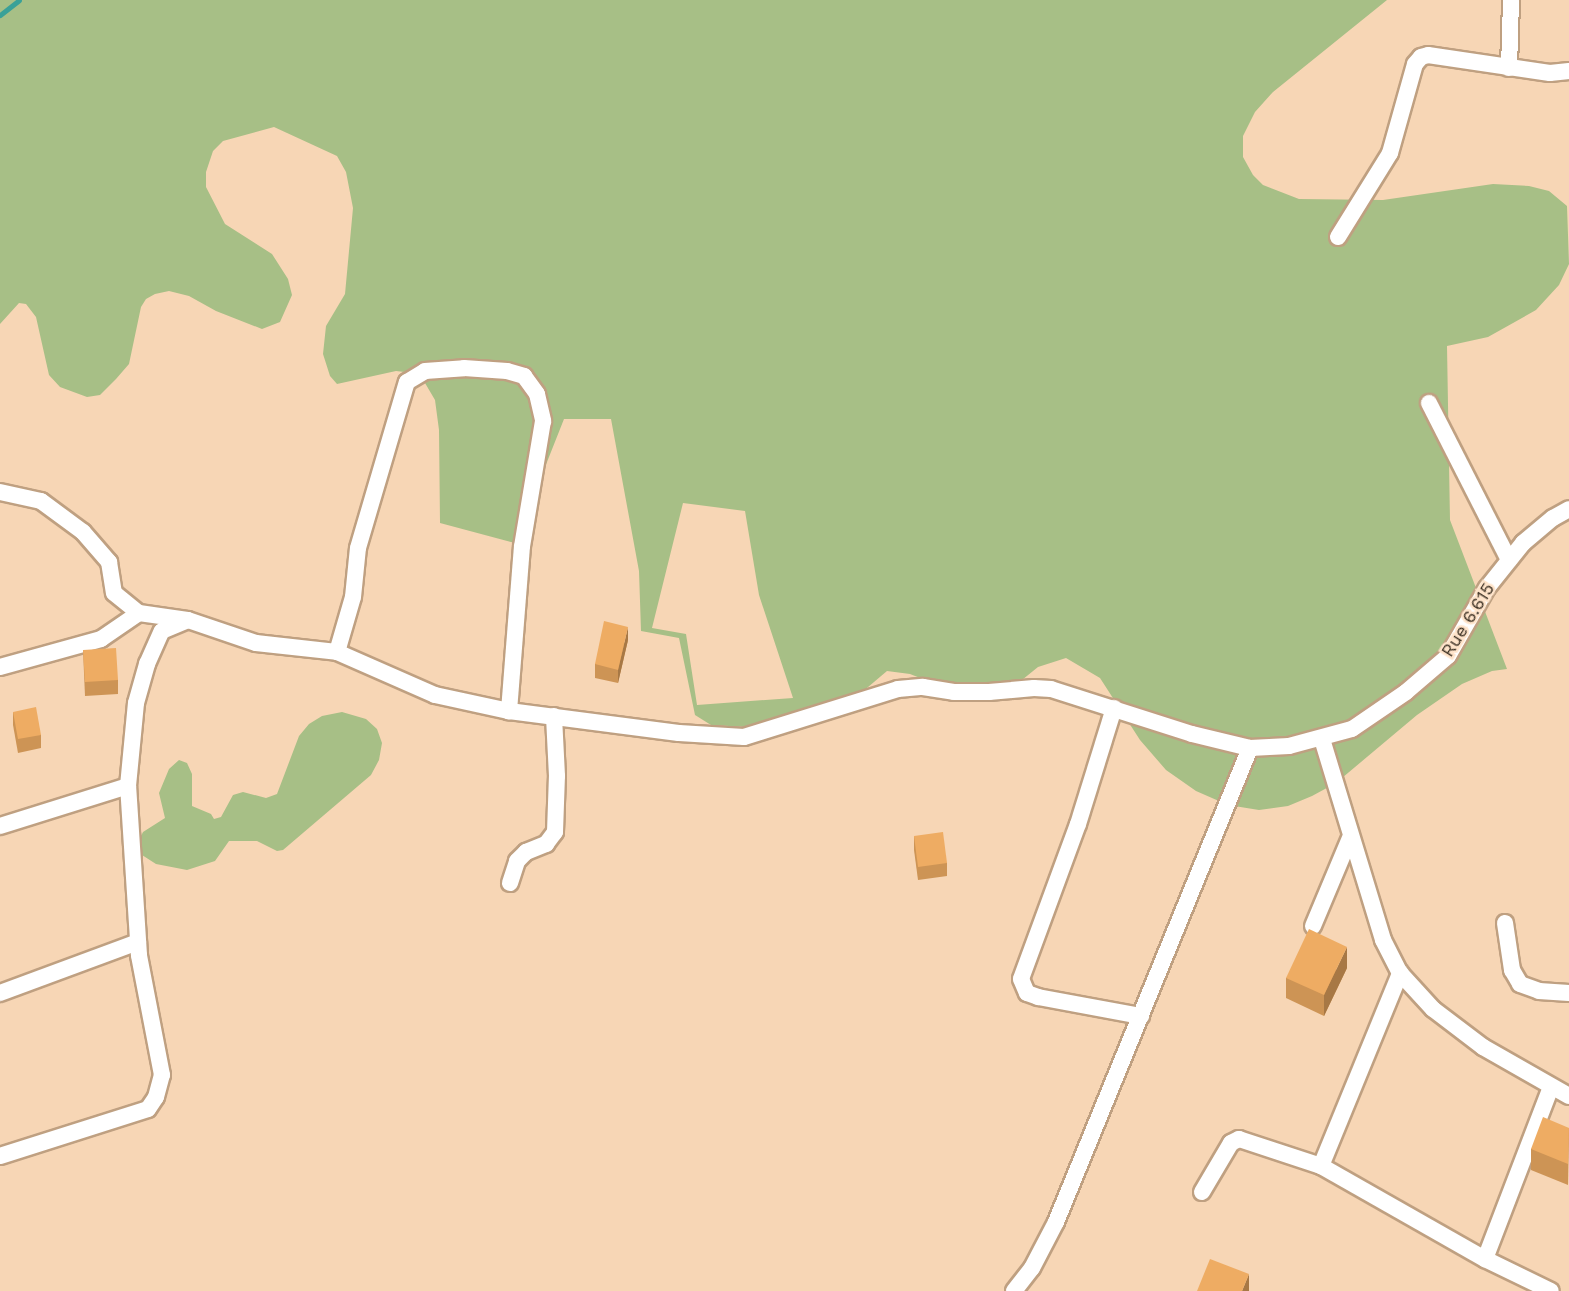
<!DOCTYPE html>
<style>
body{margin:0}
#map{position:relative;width:1569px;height:1291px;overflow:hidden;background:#f7d6b5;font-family:"Work Sans",sans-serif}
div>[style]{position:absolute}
.green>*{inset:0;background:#a7bf86}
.stream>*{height:5px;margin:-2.5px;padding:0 2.5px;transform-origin:2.5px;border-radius:2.5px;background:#3aa198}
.roads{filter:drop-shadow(2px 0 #bfa081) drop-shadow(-2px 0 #bfa081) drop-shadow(0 2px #bfa081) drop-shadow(0 -2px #bfa081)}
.minor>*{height:16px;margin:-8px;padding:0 8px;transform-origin:8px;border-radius:8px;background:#fff}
.wall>*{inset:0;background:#cd9455}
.shaded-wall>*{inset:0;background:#a77845}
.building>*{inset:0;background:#eeac63}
span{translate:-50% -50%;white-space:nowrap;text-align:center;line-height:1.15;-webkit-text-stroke:5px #ffe4ca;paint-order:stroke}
.street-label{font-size:18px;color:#3d3124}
</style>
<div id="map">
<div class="green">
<i style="clip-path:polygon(evenodd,0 0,1387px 0,1273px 92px,1255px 112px,1243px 136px,1243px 157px,1253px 175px,1263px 185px,1299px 199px,1383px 200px,1493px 184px,1529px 186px,1549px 191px,1567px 206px,1569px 264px,1559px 285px,1536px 310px,1488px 337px,1447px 346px,1450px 520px,1507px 669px,1492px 671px,1462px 684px,1417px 715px,1336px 783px,1312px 796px,1288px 806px,1259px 810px,1228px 805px,1196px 791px,1166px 770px,1140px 740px,1100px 678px,1066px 658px,1038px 667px,1017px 684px,938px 685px,910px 674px,887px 671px,848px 704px,782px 729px,711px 725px,695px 715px,679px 638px,641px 631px,639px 571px,611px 419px,564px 419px,515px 543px,440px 523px,439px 430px,435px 400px,425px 383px,413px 373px,396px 371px,337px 384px,330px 376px,323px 354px,326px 326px,345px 294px,353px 208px,346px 172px,337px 156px,274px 127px,223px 141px,213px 151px,206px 172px,206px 187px,225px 224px,272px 254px,288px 279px,292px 295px,280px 322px,262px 329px,216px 311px,189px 296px,169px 291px,155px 294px,146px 299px,141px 307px,129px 364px,116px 379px,100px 395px,87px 397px,60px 387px,49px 375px,36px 317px,26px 304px,19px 303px,0 324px,0 0,683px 503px,745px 511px,759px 595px,793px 698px,697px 705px,686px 634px,652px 628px,683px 503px)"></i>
<i style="clip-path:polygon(342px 712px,366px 719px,377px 729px,382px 743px,379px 760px,371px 775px,283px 850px,277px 851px,257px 841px,229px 841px,215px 861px,187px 870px,156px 864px,142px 855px,138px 842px,143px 832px,165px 818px,159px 793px,169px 769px,179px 760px,187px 763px,192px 774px,192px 806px,211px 814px,214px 819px,221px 817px,233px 795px,243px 792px,266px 798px,277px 794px,299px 736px,309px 724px,322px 716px)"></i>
</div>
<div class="stream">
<i style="left:0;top:15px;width:24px;rotate:-38deg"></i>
</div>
<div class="roads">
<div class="minor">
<i style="left:1509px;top:68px;width:68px;rotate:-88.3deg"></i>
<i style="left:1338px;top:237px;width:99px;rotate:-58.2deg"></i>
<i style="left:1390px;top:153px;width:92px;rotate:-74.3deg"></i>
<i style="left:1415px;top:64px;width:9px;rotate:-49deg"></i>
<i style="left:1421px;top:57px;width:7px;rotate:-16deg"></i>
<i style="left:1428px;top:55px;width:123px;rotate:8.4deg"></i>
<i style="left:1550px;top:73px;width:19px;rotate:-6deg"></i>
<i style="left:1429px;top:403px;width:176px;rotate:63deg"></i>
<i style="left:0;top:492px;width:42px;rotate:12.4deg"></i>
<i style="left:41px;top:501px;width:52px;rotate:36.4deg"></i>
<i style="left:83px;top:532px;width:40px;rotate:49deg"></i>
<i style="left:109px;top:562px;width:31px;rotate:81deg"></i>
<i style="left:114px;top:593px;width:32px;rotate:39deg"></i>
<i style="left:139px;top:613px;width:49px;rotate:8.1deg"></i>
<i style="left:337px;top:652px;width:57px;rotate:-73.8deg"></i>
<i style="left:353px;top:597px;width:49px;rotate:-84.2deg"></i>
<i style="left:358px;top:548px;width:173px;rotate:-73.6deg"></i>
<i style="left:407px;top:382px;width:21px;rotate:-31deg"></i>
<i style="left:425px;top:371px;width:39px;rotate:-4deg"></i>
<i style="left:464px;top:368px;width:43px;rotate:4deg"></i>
<i style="left:507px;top:371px;width:18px;rotate:16deg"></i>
<i style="left:524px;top:376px;width:22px;rotate:54deg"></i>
<i style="left:537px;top:394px;width:28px;rotate:77deg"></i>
<i style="left:543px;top:421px;width:127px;rotate:99.5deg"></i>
<i style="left:522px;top:546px;width:166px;rotate:94.5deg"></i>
<i style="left:0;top:667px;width:105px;rotate:-15.5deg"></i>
<i style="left:101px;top:639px;width:46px;rotate:-34.4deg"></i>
<i style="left:1114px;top:708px;width:121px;rotate:107.2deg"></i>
<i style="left:1078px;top:824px;width:165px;rotate:110.2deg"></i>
<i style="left:1021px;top:979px;width:15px;rotate:67deg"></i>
<i style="left:1027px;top:993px;width:12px;rotate:20deg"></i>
<i style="left:1038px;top:997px;width:105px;rotate:10.5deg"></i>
<i style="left:1322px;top:739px;width:210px;rotate:73.1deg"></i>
<i style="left:1383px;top:940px;width:37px;rotate:63deg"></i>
<i style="left:1400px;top:973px;width:49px;rotate:47.5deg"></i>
<i style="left:1433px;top:1009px;width:63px;rotate:37.2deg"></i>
<i style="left:1483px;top:1047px;width:99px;rotate:29.7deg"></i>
<i style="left:0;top:826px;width:134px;rotate:-17.4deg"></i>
<i style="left:510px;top:883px;width:23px;rotate:-72deg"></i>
<i style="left:517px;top:861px;width:13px;rotate:-45deg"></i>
<i style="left:526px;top:852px;width:22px;rotate:-22deg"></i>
<i style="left:546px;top:844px;width:15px;rotate:-53deg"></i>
<i style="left:555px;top:832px;width:56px;rotate:-88deg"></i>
<i style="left:557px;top:776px;width:60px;rotate:-92.9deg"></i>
<i style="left:1505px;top:923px;width:48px;rotate:81.5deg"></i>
<i style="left:1512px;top:970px;width:16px;rotate:60deg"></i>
<i style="left:1520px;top:984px;width:20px;rotate:20deg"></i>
<i style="left:1539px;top:991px;width:30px;rotate:4deg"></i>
<i style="left:1313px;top:926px;width:95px;rotate:-67.2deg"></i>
<i style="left:0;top:993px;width:147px;rotate:-20.3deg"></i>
<i style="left:0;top:1156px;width:155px;rotate:-17.6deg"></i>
<i style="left:148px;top:1109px;width:14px;rotate:-56deg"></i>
<i style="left:156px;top:1097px;width:23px;rotate:-75deg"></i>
<i style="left:162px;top:1075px;width:122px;rotate:-100.9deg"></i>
<i style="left:139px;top:955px;width:169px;rotate:-93.7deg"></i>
<i style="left:128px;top:786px;width:83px;rotate:-84.5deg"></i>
<i style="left:136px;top:703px;width:41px;rotate:-74.2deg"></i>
<i style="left:147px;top:664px;width:36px;rotate:-66deg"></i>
<i style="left:162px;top:631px;width:28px;rotate:-23deg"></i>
<i style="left:188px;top:620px;width:72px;rotate:18.7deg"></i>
<i style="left:256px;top:643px;width:81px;rotate:6.3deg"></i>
<i style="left:337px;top:652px;width:107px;rotate:23.7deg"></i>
<i style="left:435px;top:695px;width:76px;rotate:12.2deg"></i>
<i style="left:509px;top:711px;width:171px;rotate:7.4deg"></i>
<i style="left:679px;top:733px;width:65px;rotate:3.5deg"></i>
<i style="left:744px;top:737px;width:161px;rotate:-17.3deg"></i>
<i style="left:898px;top:689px;width:25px;rotate:-5deg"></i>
<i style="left:923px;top:687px;width:31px;rotate:9deg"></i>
<i style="left:954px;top:692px;width:35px"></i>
<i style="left:989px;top:692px;width:45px;rotate:-5.1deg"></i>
<i style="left:1034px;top:688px;width:17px;rotate:3deg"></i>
<i style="left:1051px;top:689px;width:148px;rotate:17.7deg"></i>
<i style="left:1192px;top:734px;width:60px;rotate:13.6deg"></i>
<i style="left:1250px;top:748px;width:39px;rotate:-3deg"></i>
<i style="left:1289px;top:746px;width:65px;rotate:-15.1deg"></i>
<i style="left:1352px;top:729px;width:65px;rotate:-34.4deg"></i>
<i style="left:1406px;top:692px;width:55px;rotate:-40.6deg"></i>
<i style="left:1448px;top:656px;width:78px;rotate:-60.2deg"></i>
<i style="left:1487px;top:588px;width:58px;rotate:-51.3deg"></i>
<i style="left:1523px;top:543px;width:39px;rotate:-40deg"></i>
<i style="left:1553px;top:518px;width:18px;rotate:-29deg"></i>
<i style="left:1321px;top:1166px;width:209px;rotate:-67.7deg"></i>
<i style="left:1202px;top:1192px;width:57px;rotate:-59.4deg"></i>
<i style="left:1231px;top:1143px;width:9px;rotate:-27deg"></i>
<i style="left:1239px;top:1139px;width:86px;rotate:18.2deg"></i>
<i style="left:1321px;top:1166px;width:189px;rotate:29.6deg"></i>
<i style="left:1485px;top:1259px;width:73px;rotate:25.9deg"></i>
<i style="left:1485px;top:1259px;width:184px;rotate:-69deg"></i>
<i style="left:1014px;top:1291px;width:29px;rotate:-52deg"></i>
<i style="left:1032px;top:1268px;width:52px;rotate:-62.4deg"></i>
<i style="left:1056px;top:1222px;width:512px;rotate:-67.74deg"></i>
</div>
</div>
<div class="wall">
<i style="clip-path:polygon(628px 640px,618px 683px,595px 678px,595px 664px)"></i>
<i style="clip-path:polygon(83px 650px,118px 680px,118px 694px,85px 696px)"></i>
<i style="clip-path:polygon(13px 712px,41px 735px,41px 748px,18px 753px,13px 725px)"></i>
<i style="clip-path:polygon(914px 836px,947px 863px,947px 876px,918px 880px,914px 850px)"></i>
<i style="clip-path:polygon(1347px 968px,1324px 1016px,1286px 998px,1286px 978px)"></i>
<i style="clip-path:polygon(1569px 1128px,1568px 1185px,1531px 1170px,1531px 1149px)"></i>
</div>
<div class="shaded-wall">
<i style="clip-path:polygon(628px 627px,628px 640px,618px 683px,618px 670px)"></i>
<i style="clip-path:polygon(1347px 947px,1347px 968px,1324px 1016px,1324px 995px)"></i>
<i style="clip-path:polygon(1249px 1274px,1249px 1291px,1242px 1291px)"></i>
</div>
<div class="building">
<i style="clip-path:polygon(604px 621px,628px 627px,618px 670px,595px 664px)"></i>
<i style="clip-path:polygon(116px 648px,118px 680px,85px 682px,83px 650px)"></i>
<i style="clip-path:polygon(36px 707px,41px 735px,18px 739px,13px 712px)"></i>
<i style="clip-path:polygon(943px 832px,947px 863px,918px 867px,914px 836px)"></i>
<i style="clip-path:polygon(1309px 929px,1347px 947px,1324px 995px,1286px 978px)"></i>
<i style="clip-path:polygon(1543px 1117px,1569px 1128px,1568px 1164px,1531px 1149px)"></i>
<i style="clip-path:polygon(1210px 1259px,1249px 1274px,1242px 1291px,1197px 1291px)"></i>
</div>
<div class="street-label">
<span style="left:1468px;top:620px;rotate:-58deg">Rue 6.615</span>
</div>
</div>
